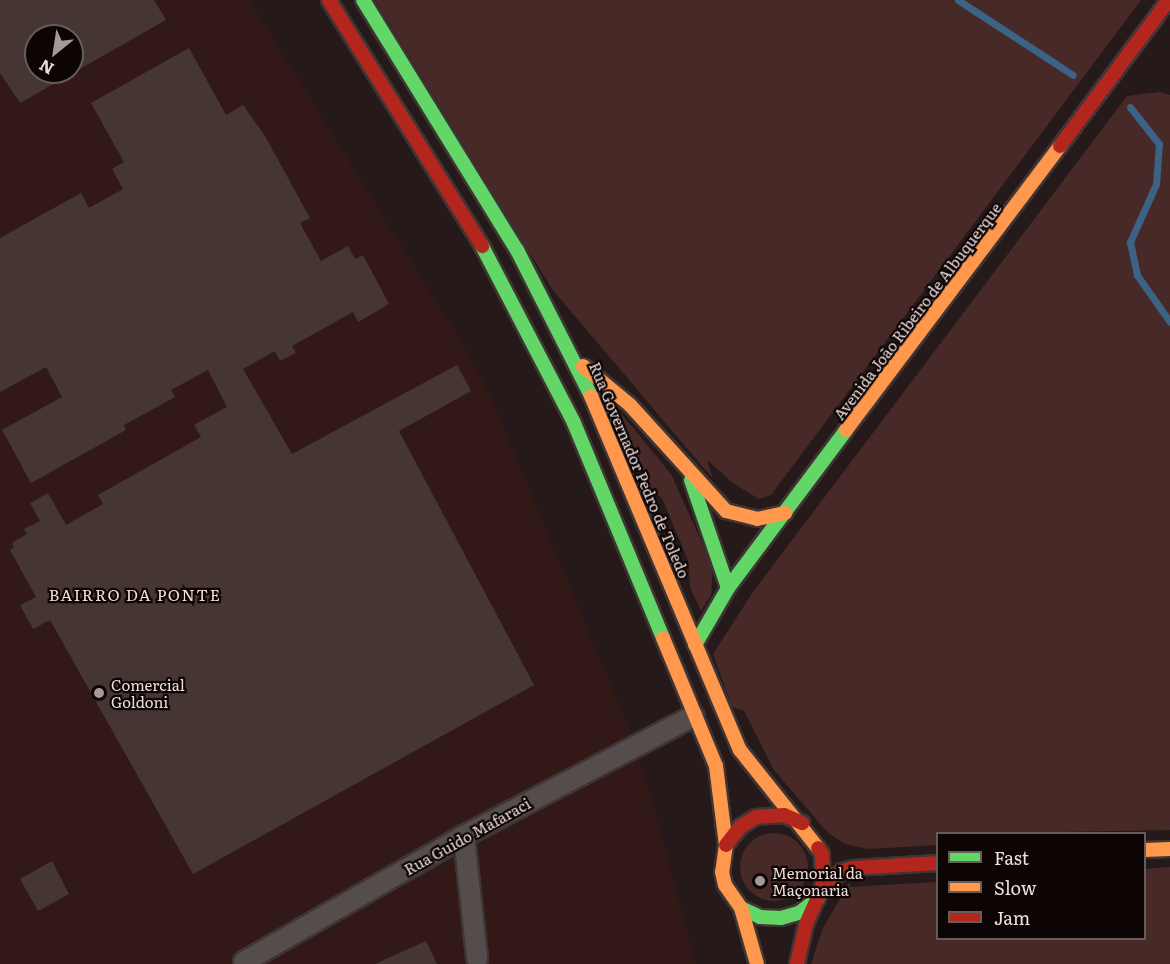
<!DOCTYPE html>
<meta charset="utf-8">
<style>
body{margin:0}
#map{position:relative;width:1170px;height:964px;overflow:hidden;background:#251a19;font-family:Literata,serif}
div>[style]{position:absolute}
.built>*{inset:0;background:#321917}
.green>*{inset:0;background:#472a28}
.round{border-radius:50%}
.stream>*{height:7px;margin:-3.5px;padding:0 3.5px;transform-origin:3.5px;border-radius:3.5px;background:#3c6285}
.building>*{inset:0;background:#453634}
.roads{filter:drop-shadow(2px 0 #3e3534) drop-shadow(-2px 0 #3e3534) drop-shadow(0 2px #3e3534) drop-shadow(0 -2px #3e3534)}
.street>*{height:20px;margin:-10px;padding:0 10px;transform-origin:10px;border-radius:10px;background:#554d4c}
.fast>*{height:14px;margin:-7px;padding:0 7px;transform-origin:7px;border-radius:7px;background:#63d668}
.slow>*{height:14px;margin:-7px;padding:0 7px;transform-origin:7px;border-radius:7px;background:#ff974d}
.jam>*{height:14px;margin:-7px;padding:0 7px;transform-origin:7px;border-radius:7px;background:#b3261e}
.dots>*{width:16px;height:16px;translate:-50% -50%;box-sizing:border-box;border:3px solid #0c0504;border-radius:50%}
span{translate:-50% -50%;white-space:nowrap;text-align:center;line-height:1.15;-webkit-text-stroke:4.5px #0c0504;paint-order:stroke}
.street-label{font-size:15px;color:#eddedc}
.poi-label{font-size:15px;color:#eddedc}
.left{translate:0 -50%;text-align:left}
.neighbourhood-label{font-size:16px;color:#f9dbd8;letter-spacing:1.5px}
.legend{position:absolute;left:936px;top:832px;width:210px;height:108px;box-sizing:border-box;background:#0c0504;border:2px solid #665c5a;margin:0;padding:8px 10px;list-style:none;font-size:18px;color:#eddedc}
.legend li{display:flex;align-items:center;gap:12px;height:30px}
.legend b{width:30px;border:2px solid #665c5a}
.north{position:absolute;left:24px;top:24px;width:60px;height:60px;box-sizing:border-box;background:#0c0504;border:2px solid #665c5a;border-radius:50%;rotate:210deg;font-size:16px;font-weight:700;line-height:24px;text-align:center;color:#eddedc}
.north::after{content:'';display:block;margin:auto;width:21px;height:27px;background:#a79998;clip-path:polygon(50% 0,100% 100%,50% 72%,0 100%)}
</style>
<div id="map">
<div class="built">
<i style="clip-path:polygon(evenodd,0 0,249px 0,468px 353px,490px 395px,627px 724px,649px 790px,696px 964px,0 964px,0 0,36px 36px,72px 36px,72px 72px,36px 72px,36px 36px)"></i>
</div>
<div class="green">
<i style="clip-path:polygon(375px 0,1141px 0,771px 495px,759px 499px,733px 483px,707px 460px,713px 479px,552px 289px)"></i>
<i style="clip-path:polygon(1160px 92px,1170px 95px,1170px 830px,938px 834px,937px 845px,868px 849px,845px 844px,828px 833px,774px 770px,744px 711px,732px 707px,713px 654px,753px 592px,1127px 96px)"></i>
<i style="clip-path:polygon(619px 411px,671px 474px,713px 567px,711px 595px,701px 611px,690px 587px,688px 560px,662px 498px,652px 491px)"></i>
<i class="round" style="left:740px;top:833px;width:68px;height:68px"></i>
<i style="clip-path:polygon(1170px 867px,1170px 964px,811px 964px,823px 928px,850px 882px,850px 887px,937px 882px,938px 938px,1144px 938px,1145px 869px)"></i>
</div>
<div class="stream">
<i style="left:958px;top:0;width:137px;rotate:33.1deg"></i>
<i style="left:1130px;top:107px;width:47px;rotate:51.9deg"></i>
<i style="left:1159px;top:144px;width:40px;rotate:94.3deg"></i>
<i style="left:1156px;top:184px;width:64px;rotate:114.1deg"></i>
<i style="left:1130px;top:242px;width:34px;rotate:78deg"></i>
<i style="left:1137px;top:275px;width:57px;rotate:54.9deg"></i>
</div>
<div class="building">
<i style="clip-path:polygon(evenodd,0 0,154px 0,166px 20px,20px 103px,0 73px,0 0,36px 36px,72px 36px,72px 72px,36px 72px,36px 36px)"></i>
<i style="clip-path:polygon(189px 48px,226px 115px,243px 105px,265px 136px,310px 218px,300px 223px,321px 261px,348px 246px,355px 259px,363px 255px,389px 304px,358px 322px,353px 312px,292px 346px,296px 353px,280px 361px,275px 351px,243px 369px,292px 454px,457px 365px,471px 391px,399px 431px,534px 685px,193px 874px,50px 620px,33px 629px,20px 605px,36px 597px,10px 550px,14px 547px,12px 543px,27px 534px,24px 529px,40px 521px,30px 503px,48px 493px,66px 525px,103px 504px,98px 495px,201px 437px,194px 425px,227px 407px,208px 370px,171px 390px,175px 397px,124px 425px,126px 430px,31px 483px,2px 430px,62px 397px,46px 367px,0 392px,0 238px,81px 193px,89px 208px,123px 189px,112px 169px,124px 162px,91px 103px)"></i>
<i style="clip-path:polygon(52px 861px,69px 894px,38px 911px,20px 879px)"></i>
<i style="clip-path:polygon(426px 941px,437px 964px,375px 964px)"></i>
</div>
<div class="roads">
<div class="street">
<i style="left:464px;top:836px;width:123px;rotate:83.9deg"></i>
<i style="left:244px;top:962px;width:254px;rotate:-29.8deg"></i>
<i style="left:464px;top:836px;width:259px;rotate:-27.6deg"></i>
</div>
<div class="fast">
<i style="left:363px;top:0;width:294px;rotate:58.4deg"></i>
<i style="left:517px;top:250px;width:164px;rotate:63.1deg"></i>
<i style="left:482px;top:246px;width:199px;rotate:62.5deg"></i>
<i style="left:574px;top:423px;width:233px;rotate:67.5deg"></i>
<i style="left:691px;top:480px;width:114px;rotate:71.1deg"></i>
<i style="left:695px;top:645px;width:66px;rotate:-59.9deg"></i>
<i style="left:728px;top:588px;width:197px;rotate:-53.2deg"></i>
<i style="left:741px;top:908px;width:21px;rotate:25deg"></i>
<i style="left:760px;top:917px;width:21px;rotate:3deg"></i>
<i style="left:781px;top:918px;width:19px;rotate:-16deg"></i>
<i style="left:799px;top:913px;width:24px;rotate:-38deg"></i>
</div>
<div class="slow">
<i style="left:583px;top:366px;width:61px;rotate:39.7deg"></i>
<i style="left:630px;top:405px;width:143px;rotate:47.8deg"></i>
<i style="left:726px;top:511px;width:32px;rotate:14deg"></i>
<i style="left:757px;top:519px;width:29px;rotate:-12deg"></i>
<i style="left:591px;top:396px;width:384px;rotate:67.2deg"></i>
<i style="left:740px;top:750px;width:125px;rotate:51.5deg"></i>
<i style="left:846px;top:430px;width:356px;rotate:-53deg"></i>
<i style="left:663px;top:638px;width:139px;rotate:67.5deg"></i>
<i style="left:716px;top:766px;width:80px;rotate:82.8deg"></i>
<i style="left:726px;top:845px;width:27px;rotate:98deg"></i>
<i style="left:722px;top:872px;width:13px;rotate:77deg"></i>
<i style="left:725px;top:885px;width:28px;rotate:55deg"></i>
<i style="left:741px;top:908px;width:58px;rotate:74.1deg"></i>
<i style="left:1144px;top:850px;width:26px;rotate:-2deg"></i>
</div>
<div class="jam">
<i style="left:329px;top:0;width:290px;rotate:58.1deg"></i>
<i style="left:1060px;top:146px;width:182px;rotate:-53.3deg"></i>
<i style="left:726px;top:845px;width:23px;rotate:-52deg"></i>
<i style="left:740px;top:827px;width:19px;rotate:-32deg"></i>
<i style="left:756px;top:817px;width:28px;rotate:-4deg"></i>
<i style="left:784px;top:815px;width:20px;rotate:24deg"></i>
<i style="left:823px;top:886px;width:24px;rotate:-38deg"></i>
<i style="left:842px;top:871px;width:11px;rotate:-15deg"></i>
<i style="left:853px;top:868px;width:85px;rotate:-3.4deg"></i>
<i style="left:797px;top:964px;width:41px;rotate:-77.3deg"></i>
<i style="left:806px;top:924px;width:42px;rotate:-65.9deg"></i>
<i style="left:823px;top:886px;width:32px;rotate:-92deg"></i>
<i style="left:822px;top:854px;width:7px;rotate:-124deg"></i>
</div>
</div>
<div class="dots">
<i style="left:99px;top:693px;background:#a79998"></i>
<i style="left:760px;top:881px;background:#a79998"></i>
</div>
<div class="street-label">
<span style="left:917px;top:311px;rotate:-53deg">Avenida João Ribeiro de Albuquerque</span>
<span style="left:640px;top:470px;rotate:67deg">Rua Governador Pedro de Toledo</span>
<span style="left:467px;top:836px;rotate:-29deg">Rua Guido Mafaraci</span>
</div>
<div class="poi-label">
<span class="left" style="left:111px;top:693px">Comercial<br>Goldoni</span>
<span class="left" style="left:772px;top:881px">Memorial da<br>Maçonaria</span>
</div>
<div class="neighbourhood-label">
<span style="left:135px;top:594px">BAIRRO DA PONTE</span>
</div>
<ul class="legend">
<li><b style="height:8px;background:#63d668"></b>Fast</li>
<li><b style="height:8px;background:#ff974d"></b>Slow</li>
<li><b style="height:8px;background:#b3261e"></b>Jam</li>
</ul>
<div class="north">N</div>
</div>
